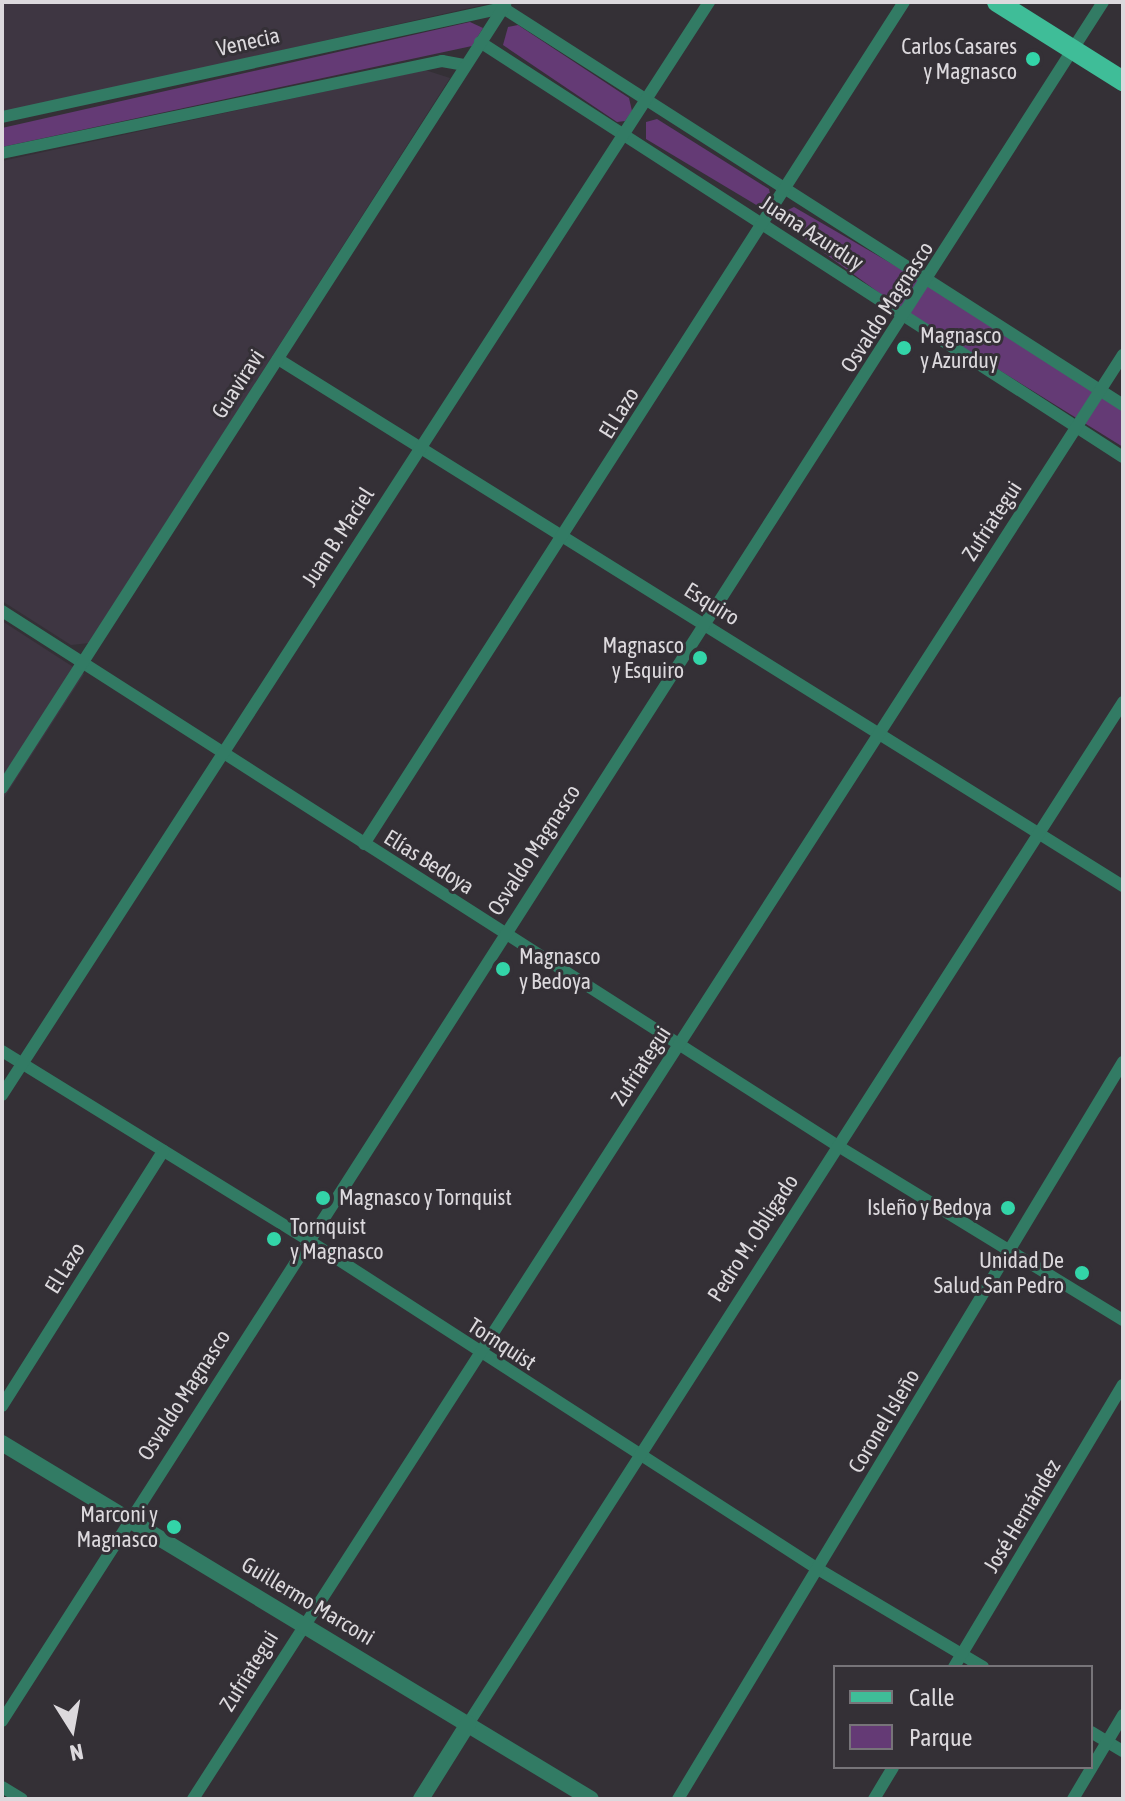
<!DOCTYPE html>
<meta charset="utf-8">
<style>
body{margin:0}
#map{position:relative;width:1125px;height:1801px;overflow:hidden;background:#343036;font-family:"Asap Condensed",sans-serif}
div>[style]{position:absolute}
.built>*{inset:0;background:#3e3642}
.green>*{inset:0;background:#643a75}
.minor>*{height:12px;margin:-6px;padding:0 6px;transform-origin:6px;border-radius:6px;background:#327b64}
.tertiary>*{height:16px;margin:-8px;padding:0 8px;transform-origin:8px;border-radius:8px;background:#327b64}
.primary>*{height:20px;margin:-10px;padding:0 10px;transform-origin:10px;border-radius:10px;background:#3fbd98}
.dots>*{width:22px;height:22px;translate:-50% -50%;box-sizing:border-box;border:4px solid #343036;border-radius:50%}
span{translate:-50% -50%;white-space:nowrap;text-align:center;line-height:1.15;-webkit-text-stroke:6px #343036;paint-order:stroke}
.street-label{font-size:22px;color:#dcd9dd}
.poi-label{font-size:22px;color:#dcd9dd}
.right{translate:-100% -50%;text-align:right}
.left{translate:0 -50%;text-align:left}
.frame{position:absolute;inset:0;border:4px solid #dcd9dd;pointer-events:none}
.legend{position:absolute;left:833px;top:1665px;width:260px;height:104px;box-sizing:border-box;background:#343036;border:2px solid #777479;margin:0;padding:10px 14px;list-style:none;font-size:24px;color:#dcd9dd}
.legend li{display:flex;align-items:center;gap:16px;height:40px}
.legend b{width:40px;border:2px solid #777479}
.north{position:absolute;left:32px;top:1689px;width:80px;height:80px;-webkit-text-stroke:6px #343036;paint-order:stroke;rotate:169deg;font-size:22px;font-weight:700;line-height:32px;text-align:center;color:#dcd9dd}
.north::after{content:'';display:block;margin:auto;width:28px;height:36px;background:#dcd9dd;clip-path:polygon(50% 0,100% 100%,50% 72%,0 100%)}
</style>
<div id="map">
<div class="built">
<i style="clip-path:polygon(2px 2px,496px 2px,2px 113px)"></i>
<i style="clip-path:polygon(425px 70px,450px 78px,89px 643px,71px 645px,2px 601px,2px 161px)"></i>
<i style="clip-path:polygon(2px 621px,84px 674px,2px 801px)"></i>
</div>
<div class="green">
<i style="clip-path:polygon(470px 22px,483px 28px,472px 46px,2px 147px,2px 128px)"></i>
<i style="clip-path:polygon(518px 25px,629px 98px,632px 111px,625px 121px,617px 122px,503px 45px,508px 27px)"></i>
<i style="clip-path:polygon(657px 119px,769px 189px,771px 198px,758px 206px,646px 139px,646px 122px)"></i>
<i style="clip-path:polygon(794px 207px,932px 287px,1123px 409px,1123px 447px,907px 313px,784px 224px,786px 211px)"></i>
</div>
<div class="minor">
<i style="left:480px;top:42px;width:765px;rotate:32.84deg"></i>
<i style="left:2px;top:117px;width:513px;rotate:-12.27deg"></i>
<i style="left:503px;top:8px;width:736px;rotate:32.63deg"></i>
<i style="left:2px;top:153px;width:450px;rotate:-11.8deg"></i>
<i style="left:442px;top:61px;width:22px;rotate:10deg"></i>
<i style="left:278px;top:359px;width:996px;rotate:31.95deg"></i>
<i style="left:2px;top:611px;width:993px;rotate:32.62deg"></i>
<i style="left:838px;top:1146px;width:334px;rotate:31.4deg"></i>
<i style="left:2px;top:788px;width:931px;rotate:-57.28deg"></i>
<i style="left:364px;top:844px;width:1000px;rotate:-57.33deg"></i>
<i style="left:2px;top:1051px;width:360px;rotate:31.7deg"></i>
<i style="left:308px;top:1240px;width:607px;rotate:32.83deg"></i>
<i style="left:818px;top:1569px;width:192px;rotate:30.7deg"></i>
<i style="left:2px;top:1095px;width:1302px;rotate:-57.1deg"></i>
<i style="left:2px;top:1406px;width:302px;rotate:-57.7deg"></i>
<i style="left:954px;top:1667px;width:329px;rotate:-59.1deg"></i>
<i style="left:2px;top:1721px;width:2041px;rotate:-57.36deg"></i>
<i style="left:468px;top:1724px;width:1214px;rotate:-57.34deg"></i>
<i style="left:1091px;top:1732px;width:37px;rotate:31deg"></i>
<i style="left:2px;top:1787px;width:23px;rotate:31deg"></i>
<i style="left:193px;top:1799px;width:1718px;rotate:-57.22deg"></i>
<i style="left:678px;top:1799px;width:861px;rotate:-58.88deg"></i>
<i style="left:874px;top:1799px;width:37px;rotate:-59deg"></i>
<i style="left:1073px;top:1799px;width:98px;rotate:-59.2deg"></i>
</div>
<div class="tertiary">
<i style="left:2px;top:1443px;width:688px;rotate:31.15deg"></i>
<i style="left:421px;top:1799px;width:89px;rotate:-57.9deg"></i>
</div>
<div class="primary">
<i style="left:997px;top:2px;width:149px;rotate:32.1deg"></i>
</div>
<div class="dots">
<i style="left:1033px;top:59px;background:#33d4a8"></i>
<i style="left:904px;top:348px;background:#33d4a8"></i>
<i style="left:700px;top:658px;background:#33d4a8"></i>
<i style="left:503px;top:969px;background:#33d4a8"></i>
<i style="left:323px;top:1198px;background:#33d4a8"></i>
<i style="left:1008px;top:1208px;background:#33d4a8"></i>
<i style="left:274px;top:1239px;background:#33d4a8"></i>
<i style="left:1082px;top:1273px;background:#33d4a8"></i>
<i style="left:174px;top:1527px;background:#33d4a8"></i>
</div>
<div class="street-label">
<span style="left:248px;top:42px;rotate:-13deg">Venecia</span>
<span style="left:812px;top:233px;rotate:33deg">Juana Azurduy</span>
<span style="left:887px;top:307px;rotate:-57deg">Osvaldo Magnasco</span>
<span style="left:238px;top:384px;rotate:-57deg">Guaviravi</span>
<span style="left:619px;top:413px;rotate:-58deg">El Lazo</span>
<span style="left:992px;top:521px;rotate:-57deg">Zufriategui</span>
<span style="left:338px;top:537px;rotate:-57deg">Juan B. Maciel</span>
<span style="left:712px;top:604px;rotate:32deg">Esquiro</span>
<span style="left:534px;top:850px;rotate:-57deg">Osvaldo Magnasco</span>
<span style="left:429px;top:862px;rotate:32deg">Elías Bedoya</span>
<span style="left:641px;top:1066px;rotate:-57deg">Zufriategui</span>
<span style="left:753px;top:1238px;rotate:-57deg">Pedro M. Obligado</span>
<span style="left:65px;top:1268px;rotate:-58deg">El Lazo</span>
<span style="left:502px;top:1344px;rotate:33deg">Tornquist</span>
<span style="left:184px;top:1395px;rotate:-57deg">Osvaldo Magnasco</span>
<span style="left:884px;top:1421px;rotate:-59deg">Coronel Isleño</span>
<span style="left:1022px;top:1516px;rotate:-59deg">José Hernández</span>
<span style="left:308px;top:1601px;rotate:31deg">Guillermo Marconi</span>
<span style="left:249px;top:1671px;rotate:-58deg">Zufriategui</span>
</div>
<div class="poi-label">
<span class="right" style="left:1017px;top:59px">Carlos Casares<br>y Magnasco</span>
<span class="left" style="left:920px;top:348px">Magnasco<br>y Azurduy</span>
<span class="right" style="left:684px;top:658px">Magnasco<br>y Esquiro</span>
<span class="left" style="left:519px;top:969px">Magnasco<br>y Bedoya</span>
<span class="left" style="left:339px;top:1198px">Magnasco y Tornquist</span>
<span class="right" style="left:992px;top:1208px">Isleño y Bedoya</span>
<span class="left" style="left:290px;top:1239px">Tornquist<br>y Magnasco</span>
<span class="right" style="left:1064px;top:1273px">Unidad De<br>Salud San Pedro</span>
<span class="right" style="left:158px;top:1527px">Marconi y<br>Magnasco</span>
</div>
<div class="frame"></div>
<ul class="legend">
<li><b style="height:10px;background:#3fbd98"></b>Calle</li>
<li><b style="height:22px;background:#643a75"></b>Parque</li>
</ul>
<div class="north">N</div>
</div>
